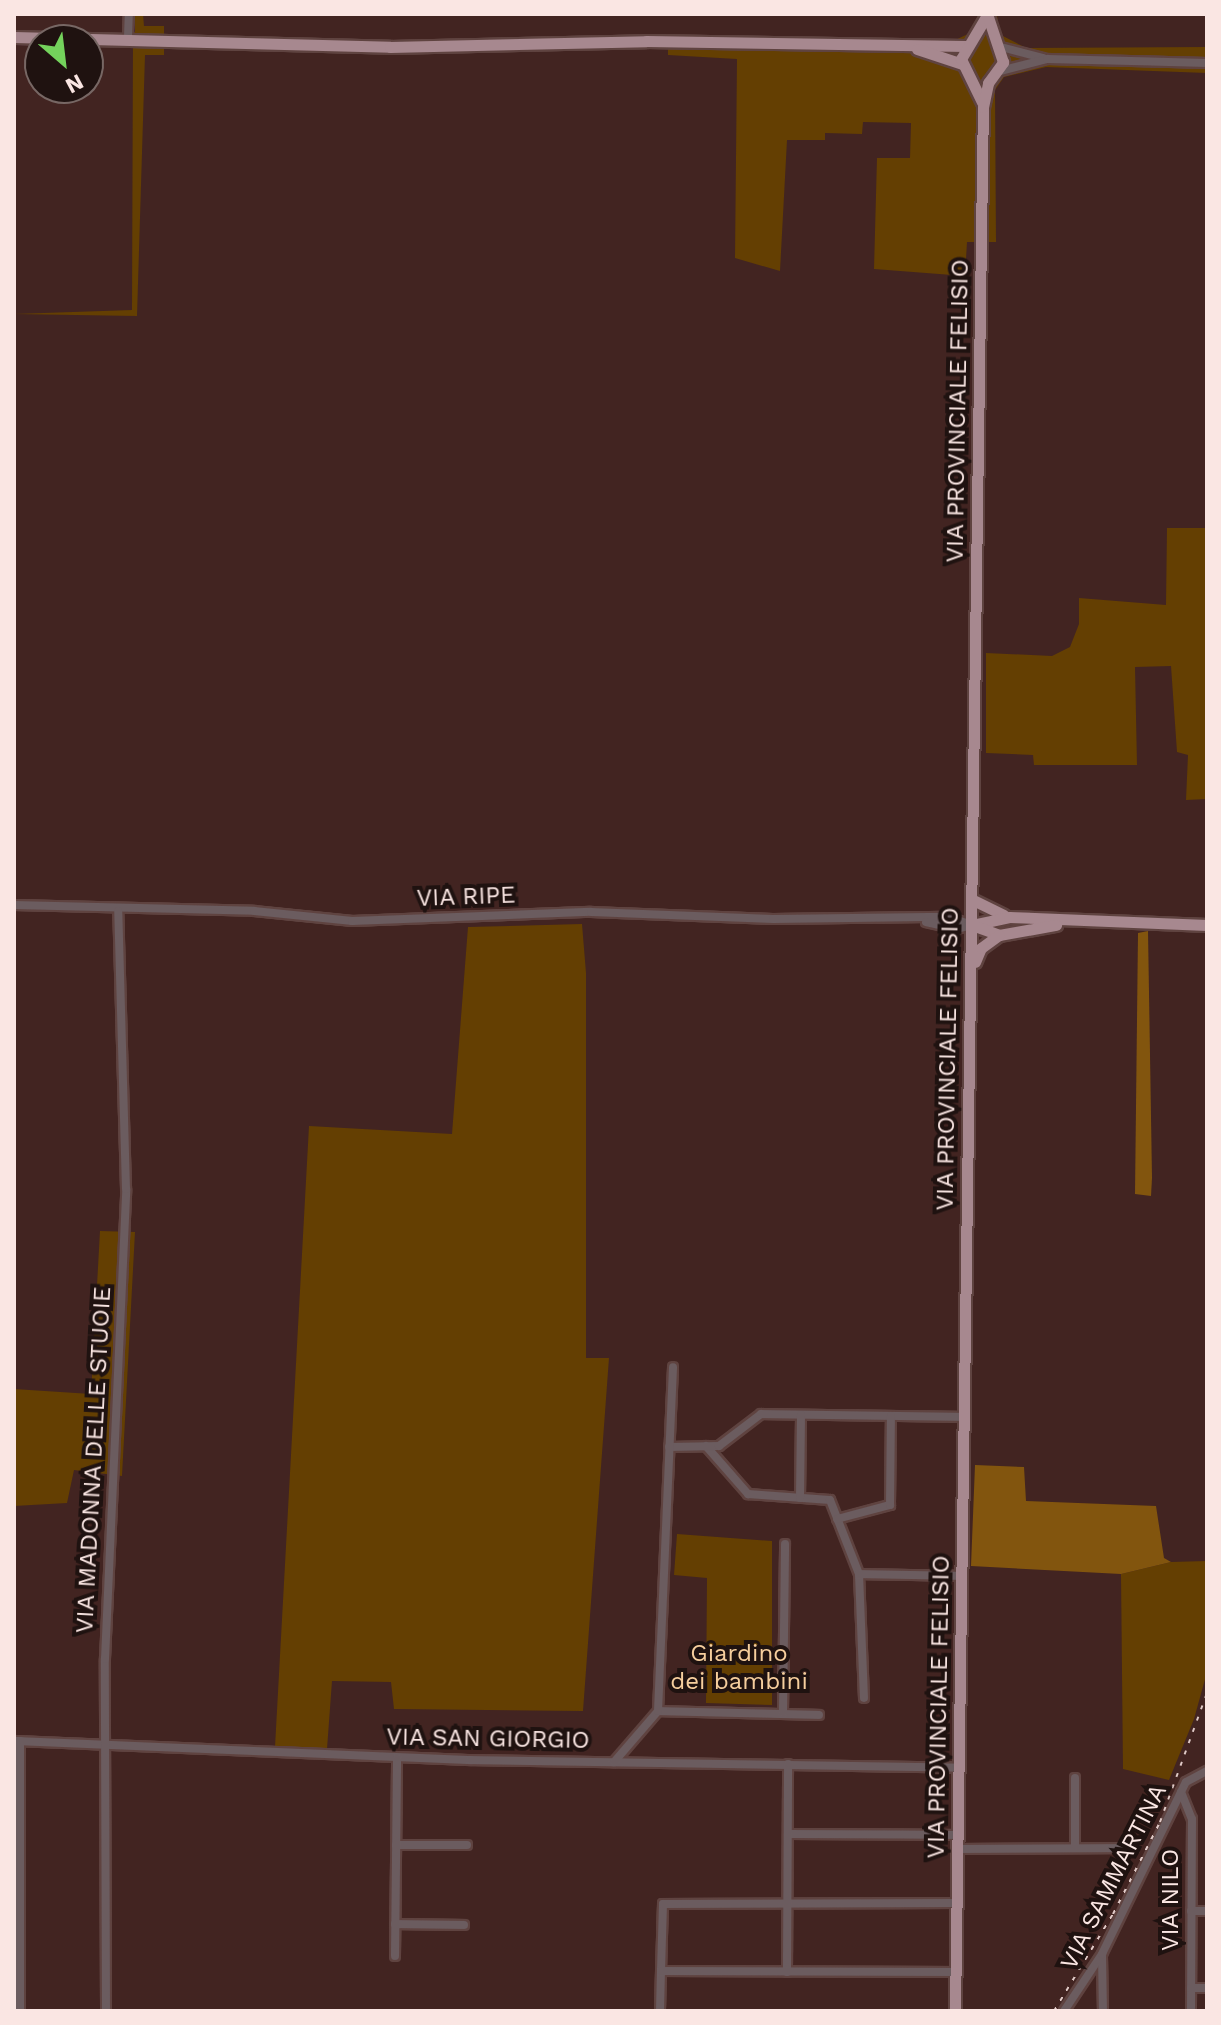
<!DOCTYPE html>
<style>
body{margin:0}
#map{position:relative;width:1221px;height:2025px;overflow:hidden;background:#422421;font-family:"Work Sans",sans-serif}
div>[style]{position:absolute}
.green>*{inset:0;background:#643f02}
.forest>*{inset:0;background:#82550e}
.stream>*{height:2px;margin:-1px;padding:0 1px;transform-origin:1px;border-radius:1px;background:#2c0220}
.roads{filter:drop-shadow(2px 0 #5f4340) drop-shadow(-2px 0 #5f4340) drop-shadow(0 2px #5f4340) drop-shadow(0 -2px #5f4340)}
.minor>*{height:8px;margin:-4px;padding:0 4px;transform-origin:4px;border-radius:4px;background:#6b5c5f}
.major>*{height:11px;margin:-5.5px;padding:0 5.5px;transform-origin:5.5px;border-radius:5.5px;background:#a7888f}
.rail>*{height:2px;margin-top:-1px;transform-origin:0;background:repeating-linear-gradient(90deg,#e1cbc8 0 4px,transparent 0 12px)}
span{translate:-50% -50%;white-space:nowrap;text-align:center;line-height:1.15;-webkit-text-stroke:8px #1f1210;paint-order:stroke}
.street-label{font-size:24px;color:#fae6e3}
.park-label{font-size:24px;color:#f6ce9d}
.frame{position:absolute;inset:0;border:16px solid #fae6e3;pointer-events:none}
.north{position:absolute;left:24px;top:24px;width:80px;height:80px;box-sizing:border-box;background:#1f1210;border:2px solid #776764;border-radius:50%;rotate:152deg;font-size:22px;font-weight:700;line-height:32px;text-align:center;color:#fae6e3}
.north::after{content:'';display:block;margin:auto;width:28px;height:36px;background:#74d25c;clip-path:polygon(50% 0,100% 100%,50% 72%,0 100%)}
</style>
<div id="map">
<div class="green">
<i style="clip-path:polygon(124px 14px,143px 14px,144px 26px,164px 26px,164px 55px,145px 55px,137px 316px,14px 314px,132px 310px,133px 35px,124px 33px)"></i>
<i style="clip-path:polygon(979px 14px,997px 14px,999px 34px,1026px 48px,1207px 47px,1207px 73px,1046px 67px,1004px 77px,995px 90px,996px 242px,967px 242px,965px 276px,874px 269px,877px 158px,910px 158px,911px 123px,863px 122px,862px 134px,825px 133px,825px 140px,787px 140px,780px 271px,735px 258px,737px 59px,668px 55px,668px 38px,951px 42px,968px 34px)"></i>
<i style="clip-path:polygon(1167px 528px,1207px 528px,1207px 799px,1186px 800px,1188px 755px,1177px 752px,1171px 666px,1135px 667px,1137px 765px,1034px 765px,1033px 755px,986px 753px,986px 653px,1052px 656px,1070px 647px,1079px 624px,1079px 598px,1166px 605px)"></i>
<i style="clip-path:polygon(582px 924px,586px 973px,586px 1358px,609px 1358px,583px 1711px,394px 1709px,391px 1682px,332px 1681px,327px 1749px,275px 1747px,309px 1126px,452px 1134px,468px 927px)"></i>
<i style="clip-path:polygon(100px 1231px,135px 1232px,122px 1476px,74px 1470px,67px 1503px,14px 1506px,14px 1389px,91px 1394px)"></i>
<i style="clip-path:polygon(677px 1534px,772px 1541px,772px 1705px,706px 1703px,707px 1578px,674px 1575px)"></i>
<i style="clip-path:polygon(1207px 1561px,1207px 1672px,1194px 1719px,1169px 1780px,1123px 1769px,1121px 1574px,1171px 1562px)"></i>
</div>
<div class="forest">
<i style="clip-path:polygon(1148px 931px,1152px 1178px,1151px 1196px,1135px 1194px,1138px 933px)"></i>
<i style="clip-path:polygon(975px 1465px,1024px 1467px,1026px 1501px,1156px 1506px,1164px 1558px,1171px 1562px,1121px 1574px,971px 1566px)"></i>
</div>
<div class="stream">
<i style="left:134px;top:31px;width:17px;rotate:-90deg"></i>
<i style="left:14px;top:44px;width:26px;rotate:2deg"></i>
<i style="left:88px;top:45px;width:31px"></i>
<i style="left:189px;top:47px;width:73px;rotate:2.4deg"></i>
</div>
<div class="roads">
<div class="minor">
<i style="left:128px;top:37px;width:23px;rotate:-88deg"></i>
<i style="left:997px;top:46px;width:48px;rotate:14.6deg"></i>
<i style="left:1000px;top:71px;width:49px;rotate:-14.3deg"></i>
<i style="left:1047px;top:59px;width:160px;rotate:1.4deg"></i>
<i style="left:14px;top:905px;width:240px;rotate:1.4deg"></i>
<i style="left:254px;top:911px;width:99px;rotate:5.8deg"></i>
<i style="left:352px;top:921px;width:239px;rotate:-2.2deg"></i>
<i style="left:591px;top:912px;width:182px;rotate:2.2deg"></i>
<i style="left:773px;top:919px;width:175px;rotate:-0.7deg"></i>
<i style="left:948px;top:917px;width:25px;rotate:18deg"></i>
<i style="left:926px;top:922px;width:31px;rotate:13deg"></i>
<i style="left:956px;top:929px;width:16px;rotate:-14deg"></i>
<i style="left:706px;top:1446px;width:64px;rotate:48.8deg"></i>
<i style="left:748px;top:1494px;width:82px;rotate:4.2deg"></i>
<i style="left:830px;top:1500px;width:79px;rotate:68.6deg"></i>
<i style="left:859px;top:1574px;width:124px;rotate:87.7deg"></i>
<i style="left:669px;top:1447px;width:50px;rotate:-1.1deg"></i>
<i style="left:719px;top:1446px;width:53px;rotate:-37.3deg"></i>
<i style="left:761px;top:1414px;width:204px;rotate:0.8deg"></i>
<i style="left:800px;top:1498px;width:83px;rotate:-89.3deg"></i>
<i style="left:837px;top:1519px;width:55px;rotate:-14.8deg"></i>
<i style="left:890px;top:1505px;width:89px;rotate:-89.4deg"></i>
<i style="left:859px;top:1574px;width:104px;rotate:1.1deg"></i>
<i style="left:658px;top:1711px;width:161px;rotate:1.4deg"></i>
<i style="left:783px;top:1713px;width:169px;rotate:-89.3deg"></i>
<i style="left:14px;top:1741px;width:456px;rotate:2.4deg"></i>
<i style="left:470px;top:1760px;width:491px;rotate:0.9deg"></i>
<i style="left:20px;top:1741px;width:270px;rotate:90deg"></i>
<i style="left:614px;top:1762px;width:67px;rotate:-49.2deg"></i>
<i style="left:658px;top:1711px;width:344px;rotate:-87.5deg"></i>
<i style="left:1181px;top:1792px;width:29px;rotate:68deg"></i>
<i style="left:1192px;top:1819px;width:192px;rotate:90.3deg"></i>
<i style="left:788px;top:1834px;width:171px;rotate:0.3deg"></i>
<i style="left:396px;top:1845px;width:71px"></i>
<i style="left:1075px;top:1847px;width:69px;rotate:-90deg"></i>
<i style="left:959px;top:1849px;width:175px;rotate:-0.3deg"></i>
<i style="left:1191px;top:1911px;width:16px"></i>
<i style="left:395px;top:1924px;width:69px;rotate:0.8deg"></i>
<i style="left:395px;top:1956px;width:198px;rotate:-89.4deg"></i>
<i style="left:1102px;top:1956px;width:55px;rotate:89deg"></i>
<i style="left:661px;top:1971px;width:67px;rotate:-88.3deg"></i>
<i style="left:663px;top:1904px;width:294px;rotate:-0.2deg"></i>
<i style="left:787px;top:1972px;width:208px;rotate:-89.7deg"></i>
<i style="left:1191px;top:1988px;width:16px"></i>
<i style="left:106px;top:2011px;width:352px;rotate:-90.2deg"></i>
<i style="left:105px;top:1659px;width:470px;rotate:-87.4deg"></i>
<i style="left:126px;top:1189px;width:278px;rotate:-91.6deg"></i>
<i style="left:660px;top:2011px;width:40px;rotate:-88.6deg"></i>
<i style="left:661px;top:1971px;width:295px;rotate:0.2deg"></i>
<i style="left:1064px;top:2011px;width:69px;rotate:-56.3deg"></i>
<i style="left:1102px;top:1954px;width:191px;rotate:-64deg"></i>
<i style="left:1186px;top:1782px;width:24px;rotate:-28deg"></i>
</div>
<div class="major">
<i style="left:14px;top:37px;width:376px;rotate:1.5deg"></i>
<i style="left:390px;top:47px;width:256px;rotate:-1.3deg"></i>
<i style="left:646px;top:41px;width:320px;rotate:0.9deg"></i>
<i style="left:917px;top:49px;width:47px;rotate:18.4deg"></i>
<i style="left:982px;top:102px;width:48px;rotate:-116deg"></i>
<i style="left:961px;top:59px;width:51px;rotate:-59.4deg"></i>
<i style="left:973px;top:900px;width:34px;rotate:26deg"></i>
<i style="left:972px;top:925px;width:38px;rotate:-12deg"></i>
<i style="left:1009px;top:917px;width:198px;rotate:2.3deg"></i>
<i style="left:972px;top:925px;width:29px;rotate:20deg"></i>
<i style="left:999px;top:935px;width:58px;rotate:-10deg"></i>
<i style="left:975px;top:962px;width:15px;rotate:-67deg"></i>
<i style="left:981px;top:948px;width:22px;rotate:-36deg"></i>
<i style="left:955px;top:2011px;width:1904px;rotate:-89.16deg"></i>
<i style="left:983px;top:107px;width:25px;rotate:-78deg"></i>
<i style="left:988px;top:83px;width:26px;rotate:-54deg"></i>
<i style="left:1003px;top:62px;width:51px;rotate:-108.4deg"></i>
</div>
</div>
<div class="rail">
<i style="left:1054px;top:2011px;width:114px;rotate:-58.7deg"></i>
<i style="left:1113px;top:1914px;width:103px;rotate:-62.9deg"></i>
<i style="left:1160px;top:1822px;width:137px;rotate:-70deg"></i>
</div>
<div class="street-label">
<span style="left:958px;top:411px;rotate:-89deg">VIA PROVINCIALE FELISIO</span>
<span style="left:466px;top:897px;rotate:-2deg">VIA RIPE</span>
<span style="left:948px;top:1059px;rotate:-89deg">VIA PROVINCIALE FELISIO</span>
<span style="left:94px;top:1460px;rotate:-87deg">VIA MADONNA DELLE STUOIE</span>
<span style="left:939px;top:1707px;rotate:-89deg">VIA PROVINCIALE FELISIO</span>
<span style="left:488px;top:1739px;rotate:1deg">VIA SAN GIORGIO</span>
<span style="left:1114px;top:1877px;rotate:-63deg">VIA SAMMARTINA</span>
<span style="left:1171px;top:1900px;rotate:-90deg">VIA NILO</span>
</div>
<div class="park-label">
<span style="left:739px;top:1668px">Giardino<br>dei bambini</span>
</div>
<div class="frame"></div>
<div class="north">N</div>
</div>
